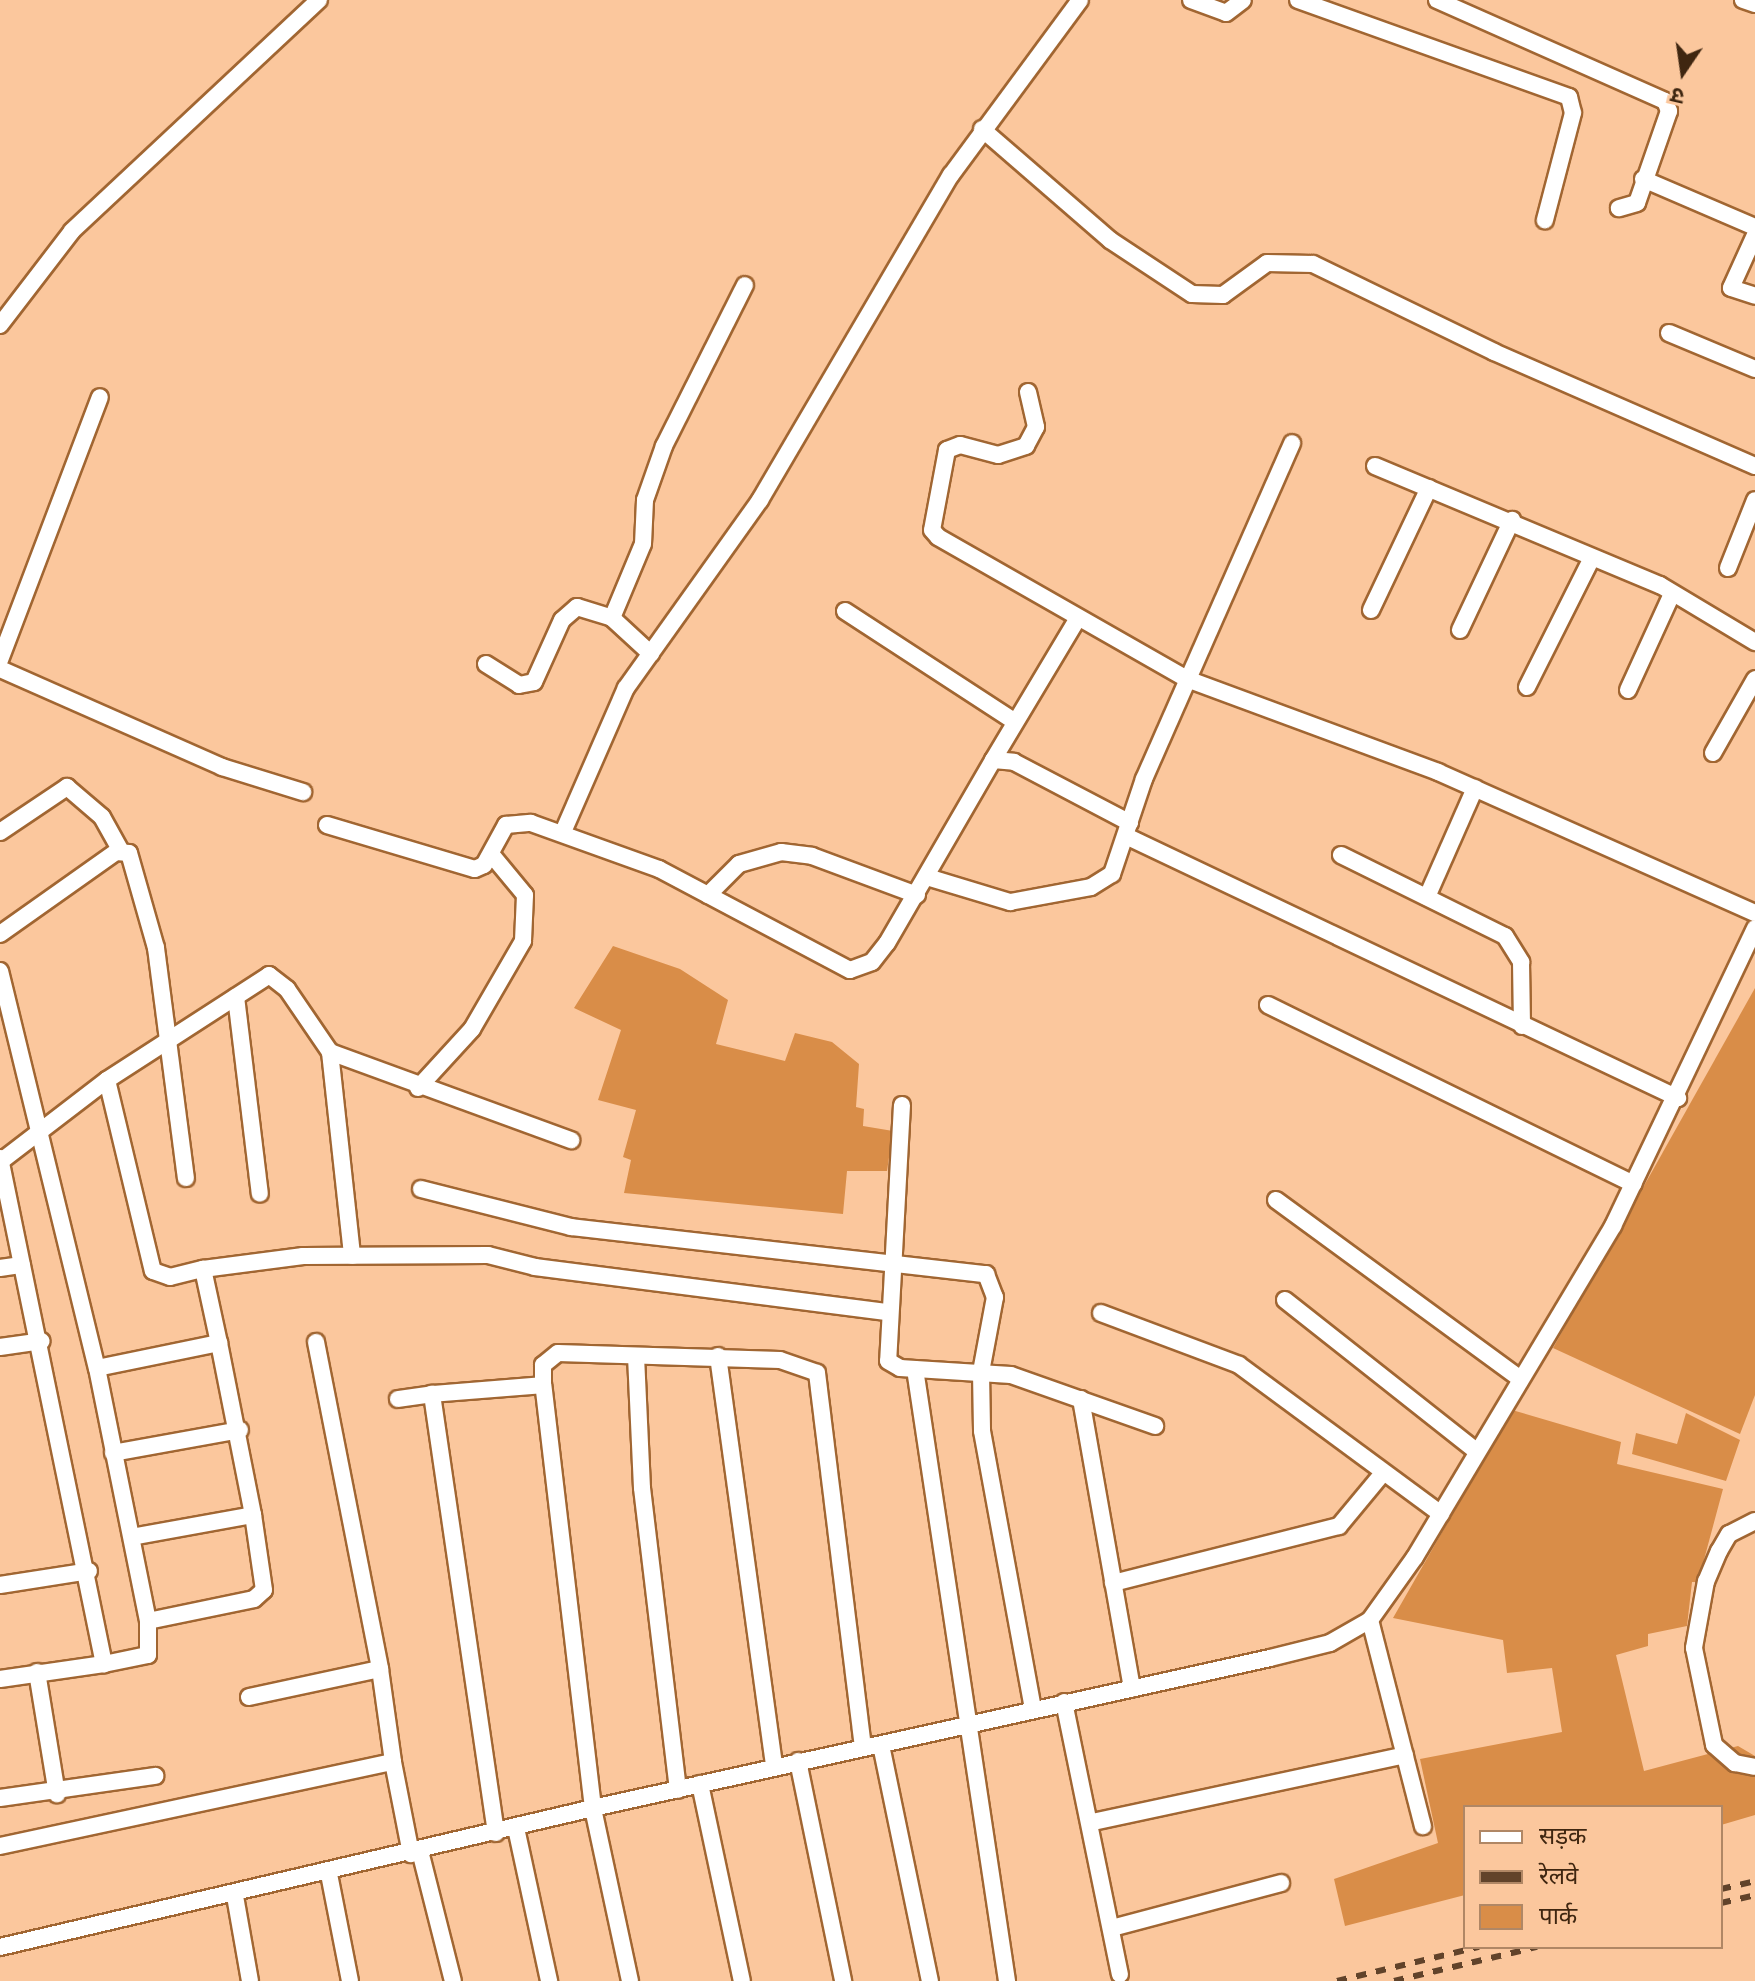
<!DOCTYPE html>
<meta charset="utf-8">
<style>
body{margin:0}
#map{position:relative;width:1755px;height:1981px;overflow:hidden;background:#fbc79d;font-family:"DM Sans","Noto Sans Devanagari",sans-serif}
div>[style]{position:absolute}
.green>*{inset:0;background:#d98d48}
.roads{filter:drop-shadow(2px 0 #a16632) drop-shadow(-2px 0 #a16632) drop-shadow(0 2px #a16632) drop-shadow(0 -2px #a16632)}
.street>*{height:16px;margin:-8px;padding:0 8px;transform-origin:8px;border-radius:8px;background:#fff}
.rail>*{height:6px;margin-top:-3px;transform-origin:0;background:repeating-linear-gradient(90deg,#61432a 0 10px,transparent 0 20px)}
span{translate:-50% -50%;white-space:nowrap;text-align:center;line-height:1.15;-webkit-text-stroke:6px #fbc79d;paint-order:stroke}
.legend{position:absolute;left:1463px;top:1805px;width:260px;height:144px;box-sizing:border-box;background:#fbc79d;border:2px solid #b08765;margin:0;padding:10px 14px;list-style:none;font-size:24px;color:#3f2610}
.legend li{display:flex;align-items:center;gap:16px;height:40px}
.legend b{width:40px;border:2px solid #b08765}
.north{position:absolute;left:1643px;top:32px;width:80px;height:80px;-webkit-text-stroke:6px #fbc79d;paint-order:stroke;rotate:193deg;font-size:22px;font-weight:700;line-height:32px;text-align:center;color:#3f2610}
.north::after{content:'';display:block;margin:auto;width:28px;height:36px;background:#3f2610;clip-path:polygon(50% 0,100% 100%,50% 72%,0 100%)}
</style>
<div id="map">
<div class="green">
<i style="clip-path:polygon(613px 946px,680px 969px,728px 1000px,716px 1044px,785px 1061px,795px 1033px,832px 1042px,859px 1064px,856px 1107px,864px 1109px,863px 1126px,893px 1131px,887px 1171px,847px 1171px,843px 1214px,624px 1193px,631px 1160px,623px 1157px,636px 1110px,598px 1100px,621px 1030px,574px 1008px)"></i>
<i style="clip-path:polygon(1755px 988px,1755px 1395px,1740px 1434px,1553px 1348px)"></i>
<i style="clip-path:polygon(1512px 1410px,1621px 1442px,1617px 1464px,1723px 1489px,1698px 1582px,1692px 1582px,1687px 1626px,1648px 1634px,1648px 1646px,1616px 1655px,1644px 1771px,1738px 1746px,1755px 1756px,1755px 1815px,1721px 1825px,1721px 1807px,1465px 1807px,1465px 1895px,1345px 1926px,1334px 1879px,1438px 1843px,1420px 1759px,1562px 1732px,1552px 1668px,1507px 1673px,1503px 1640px,1393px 1618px)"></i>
<i style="clip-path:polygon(1686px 1413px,1740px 1440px,1726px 1481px,1632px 1454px,1636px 1433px,1677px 1444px)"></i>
</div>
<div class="roads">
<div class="street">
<i style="left:1191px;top:0;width:37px;rotate:20deg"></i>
<i style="left:1226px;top:13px;width:21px;rotate:-37deg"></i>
<i style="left:1298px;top:0;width:288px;rotate:19.7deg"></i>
<i style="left:1569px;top:97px;width:16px;rotate:76deg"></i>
<i style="left:1573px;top:113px;width:111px;rotate:104.7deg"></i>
<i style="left:1437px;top:0;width:249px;rotate:23.9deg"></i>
<i style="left:1665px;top:101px;width:11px;rotate:68deg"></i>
<i style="left:1669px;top:111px;width:97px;rotate:109.2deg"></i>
<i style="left:1637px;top:203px;width:19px;rotate:164deg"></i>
<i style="left:1743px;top:0;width:13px;rotate:18deg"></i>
<i style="left:982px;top:129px;width:169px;rotate:40.9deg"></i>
<i style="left:1110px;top:240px;width:98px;rotate:33.4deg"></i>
<i style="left:1192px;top:294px;width:31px;rotate:2deg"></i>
<i style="left:1223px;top:295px;width:54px;rotate:-36deg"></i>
<i style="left:1267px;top:263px;width:46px;rotate:1.2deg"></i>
<i style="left:1313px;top:264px;width:201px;rotate:25.9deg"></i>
<i style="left:1494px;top:352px;width:285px;rotate:23.6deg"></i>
<i style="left:1643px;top:179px;width:122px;rotate:23.2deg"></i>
<i style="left:1755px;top:235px;width:58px;rotate:114.4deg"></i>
<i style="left:1731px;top:288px;width:25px;rotate:18deg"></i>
<i style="left:0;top:325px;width:118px;rotate:-52.5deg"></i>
<i style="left:72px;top:231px;width:338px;rotate:-43.1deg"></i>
<i style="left:1669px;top:333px;width:93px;rotate:22.7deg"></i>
<i style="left:1028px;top:392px;width:36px;rotate:77deg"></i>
<i style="left:1036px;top:427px;width:21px;rotate:118deg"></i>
<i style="left:1026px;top:446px;width:29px;rotate:162deg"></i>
<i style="left:998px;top:455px;width:39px;rotate:-165deg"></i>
<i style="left:960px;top:445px;width:14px;rotate:159deg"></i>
<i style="left:947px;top:450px;width:81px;rotate:100.6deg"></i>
<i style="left:932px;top:530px;width:9px;rotate:49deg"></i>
<i style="left:938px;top:537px;width:287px;rotate:29.7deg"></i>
<i style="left:1187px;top:679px;width:268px;rotate:20.3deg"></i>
<i style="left:1438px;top:772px;width:347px;rotate:24deg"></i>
<i style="left:1375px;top:466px;width:309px;rotate:22.7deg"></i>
<i style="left:1660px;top:585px;width:111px;rotate:31deg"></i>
<i style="left:1728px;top:568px;width:73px;rotate:-68.3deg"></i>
<i style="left:1371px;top:610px;width:135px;rotate:-64.6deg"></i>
<i style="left:845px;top:611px;width:202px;rotate:33.1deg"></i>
<i style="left:612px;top:618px;width:80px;rotate:-67.3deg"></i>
<i style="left:643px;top:544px;width:44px;rotate:-87.4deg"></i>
<i style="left:645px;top:500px;width:57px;rotate:-70.6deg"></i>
<i style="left:664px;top:446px;width:180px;rotate:-63.3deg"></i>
<i style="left:1460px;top:630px;width:122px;rotate:-64.7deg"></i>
<i style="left:0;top:660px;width:281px;rotate:-69.2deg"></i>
<i style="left:486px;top:664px;width:39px;rotate:32deg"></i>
<i style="left:519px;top:685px;width:15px;rotate:-11deg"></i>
<i style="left:534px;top:682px;width:68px;rotate:-65.7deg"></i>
<i style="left:562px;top:620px;width:20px;rotate:-41deg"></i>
<i style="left:577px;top:607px;width:37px;rotate:17deg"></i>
<i style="left:612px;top:618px;width:53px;rotate:42.7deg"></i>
<i style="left:0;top:669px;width:243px;rotate:23.8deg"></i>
<i style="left:222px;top:767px;width:85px;rotate:17.2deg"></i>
<i style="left:1527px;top:687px;width:144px;rotate:-63.3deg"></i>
<i style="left:1628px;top:690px;width:106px;rotate:-65.4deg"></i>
<i style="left:1713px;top:753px;width:85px;rotate:-60.4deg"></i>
<i style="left:993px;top:760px;width:165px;rotate:-59.1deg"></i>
<i style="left:327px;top:825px;width:154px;rotate:16.6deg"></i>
<i style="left:475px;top:869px;width:10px;rotate:-24deg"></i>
<i style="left:484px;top:865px;width:46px;rotate:-61.2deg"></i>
<i style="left:506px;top:825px;width:25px;rotate:-5deg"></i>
<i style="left:531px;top:823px;width:136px;rotate:19.8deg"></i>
<i style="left:659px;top:869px;width:216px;rotate:27.9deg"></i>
<i style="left:850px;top:970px;width:23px;rotate:-20deg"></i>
<i style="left:872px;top:962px;width:24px;rotate:-52deg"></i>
<i style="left:887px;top:943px;width:211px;rotate:-59.9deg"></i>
<i style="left:993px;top:760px;width:21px;rotate:5deg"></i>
<i style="left:1014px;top:762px;width:131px;rotate:27.7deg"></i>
<i style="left:0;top:832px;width:81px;rotate:-33.9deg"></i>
<i style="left:67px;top:787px;width:46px;rotate:40.6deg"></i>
<i style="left:102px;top:817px;width:38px;rotate:61deg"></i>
<i style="left:563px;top:832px;width:157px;rotate:-66.4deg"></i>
<i style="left:626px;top:688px;width:231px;rotate:-54.5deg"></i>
<i style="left:760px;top:500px;width:377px;rotate:-59.6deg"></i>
<i style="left:951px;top:175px;width:217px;rotate:-53.6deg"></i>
<i style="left:1128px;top:837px;width:609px;rotate:25.39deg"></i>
<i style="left:1341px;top:855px;width:183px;rotate:26.3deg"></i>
<i style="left:1505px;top:936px;width:31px;rotate:58deg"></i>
<i style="left:1521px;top:962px;width:64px;rotate:89.1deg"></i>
<i style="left:927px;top:877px;width:87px;rotate:16.8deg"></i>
<i style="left:1010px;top:902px;width:82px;rotate:-10.5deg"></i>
<i style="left:1091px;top:887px;width:25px;rotate:-32deg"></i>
<i style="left:1112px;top:874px;width:100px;rotate:-71.4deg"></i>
<i style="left:1144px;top:779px;width:367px;rotate:-66.2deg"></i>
<i style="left:708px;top:895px;width:44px;rotate:-45deg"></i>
<i style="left:739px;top:864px;width:44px;rotate:-15.9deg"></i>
<i style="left:781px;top:852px;width:31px;rotate:7deg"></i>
<i style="left:812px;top:856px;width:112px;rotate:20.4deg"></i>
<i style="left:1427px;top:897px;width:119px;rotate:-66.2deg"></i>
<i style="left:0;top:934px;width:142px;rotate:-35.3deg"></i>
<i style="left:116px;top:852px;width:13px;rotate:4deg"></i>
<i style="left:129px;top:853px;width:99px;rotate:74.1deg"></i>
<i style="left:156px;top:948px;width:232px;rotate:82.6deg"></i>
<i style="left:0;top:971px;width:409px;rotate:76.3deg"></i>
<i style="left:236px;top:997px;width:198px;rotate:83.1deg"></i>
<i style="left:1268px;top:1005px;width:407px;rotate:26.1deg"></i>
<i style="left:330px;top:1052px;width:205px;rotate:83.8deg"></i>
<i style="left:107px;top:1080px;width:196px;rotate:76.5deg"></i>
<i style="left:153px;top:1271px;width:18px;rotate:19deg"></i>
<i style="left:170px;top:1277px;width:34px;rotate:-14deg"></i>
<i style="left:418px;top:1088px;width:80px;rotate:-47.5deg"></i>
<i style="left:472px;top:1029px;width:102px;rotate:-59.9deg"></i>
<i style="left:523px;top:941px;width:46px;rotate:-87.5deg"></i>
<i style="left:525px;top:895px;width:53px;rotate:-129.7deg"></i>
<i style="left:902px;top:1105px;width:256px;rotate:93.1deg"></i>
<i style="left:888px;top:1361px;width:14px;rotate:30deg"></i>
<i style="left:900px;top:1368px;width:111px;rotate:3.6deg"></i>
<i style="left:1011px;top:1375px;width:153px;rotate:19.5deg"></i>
<i style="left:0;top:1158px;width:517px;rotate:78.39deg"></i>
<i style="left:104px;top:1664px;width:105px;rotate:171.8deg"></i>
<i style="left:0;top:1162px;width:135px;rotate:-37.5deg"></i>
<i style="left:107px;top:1080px;width:193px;rotate:-32.9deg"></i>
<i style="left:269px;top:975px;width:23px;rotate:38deg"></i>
<i style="left:287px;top:989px;width:76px;rotate:55.7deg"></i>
<i style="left:330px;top:1052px;width:257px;rotate:20.1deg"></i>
<i style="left:421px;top:1189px;width:155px;rotate:14.2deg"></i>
<i style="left:571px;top:1227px;width:418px;rotate:6.5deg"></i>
<i style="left:986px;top:1274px;width:25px;rotate:69deg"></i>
<i style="left:995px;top:1297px;width:76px;rotate:100.6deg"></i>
<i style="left:981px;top:1372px;width:59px;rotate:89deg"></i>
<i style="left:982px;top:1431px;width:283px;rotate:79.6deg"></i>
<i style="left:1276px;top:1200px;width:303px;rotate:36.2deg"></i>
<i style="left:0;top:1268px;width:22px;rotate:-8deg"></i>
<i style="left:1285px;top:1300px;width:243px;rotate:38.3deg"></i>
<i style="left:1101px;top:1313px;width:147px;rotate:20.6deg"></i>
<i style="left:1239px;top:1365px;width:251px;rotate:36.4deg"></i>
<i style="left:316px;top:1342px;width:333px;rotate:78.9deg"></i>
<i style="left:219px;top:1343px;width:175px;rotate:78.8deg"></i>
<i style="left:0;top:1347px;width:42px;rotate:-8.1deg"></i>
<i style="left:636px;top:1356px;width:132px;rotate:87.4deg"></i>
<i style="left:642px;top:1488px;width:304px;rotate:83.2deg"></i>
<i style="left:718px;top:1356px;width:415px;rotate:82.2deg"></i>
<i style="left:915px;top:1369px;width:619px;rotate:81.45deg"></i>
<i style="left:398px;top:1399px;width:34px;rotate:-8deg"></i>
<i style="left:1081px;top:1399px;width:294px;rotate:80deg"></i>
<i style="left:113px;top:1453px;width:129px;rotate:-10.3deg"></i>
<i style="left:1755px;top:1521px;width:29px;rotate:153deg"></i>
<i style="left:1729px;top:1534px;width:20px;rotate:120deg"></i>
<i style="left:1719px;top:1551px;width:33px;rotate:113deg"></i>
<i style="left:1706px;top:1581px;width:68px;rotate:100.2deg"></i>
<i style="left:1694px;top:1648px;width:99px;rotate:78.3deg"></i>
<i style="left:1714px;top:1745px;width:28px;rotate:41deg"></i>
<i style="left:1735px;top:1763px;width:20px;rotate:11deg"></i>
<i style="left:1113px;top:1583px;width:233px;rotate:-14.2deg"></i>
<i style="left:1339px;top:1526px;width:69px;rotate:-50.3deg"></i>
<i style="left:0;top:1585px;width:90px;rotate:-8.9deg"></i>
<i style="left:1370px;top:1620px;width:213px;rotate:75.6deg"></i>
<i style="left:148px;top:1621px;width:258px;rotate:-101.4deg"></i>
<i style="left:97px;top:1368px;width:125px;rotate:-11.6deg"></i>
<i style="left:219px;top:1343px;width:76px;rotate:-102.2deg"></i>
<i style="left:203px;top:1269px;width:101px;rotate:-7.4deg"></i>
<i style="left:303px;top:1256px;width:185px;rotate:-0.3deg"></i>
<i style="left:488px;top:1255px;width:49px;rotate:14.3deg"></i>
<i style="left:535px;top:1267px;width:354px;rotate:7.3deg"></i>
<i style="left:104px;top:1664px;width:45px;rotate:-11.6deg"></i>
<i style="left:148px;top:1655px;width:34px;rotate:-90deg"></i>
<i style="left:148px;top:1621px;width:108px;rotate:-11.7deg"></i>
<i style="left:254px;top:1599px;width:13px;rotate:-42deg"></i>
<i style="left:264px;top:1590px;width:76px;rotate:-98.3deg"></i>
<i style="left:253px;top:1515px;width:123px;rotate:169.7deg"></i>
<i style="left:37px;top:1672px;width:124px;rotate:80.7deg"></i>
<i style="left:249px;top:1697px;width:134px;rotate:-12.1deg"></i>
<i style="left:380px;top:1669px;width:94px;rotate:82deg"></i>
<i style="left:1064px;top:1702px;width:278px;rotate:78.4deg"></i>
<i style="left:881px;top:1745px;width:241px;rotate:78.3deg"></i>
<i style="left:798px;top:1761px;width:225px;rotate:78.4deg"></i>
<i style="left:700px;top:1784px;width:201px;rotate:78deg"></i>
<i style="left:0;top:1798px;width:157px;rotate:-8.1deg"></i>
<i style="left:1093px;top:1822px;width:319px;rotate:-12.1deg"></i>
<i style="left:516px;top:1828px;width:157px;rotate:77.8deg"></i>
<i style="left:496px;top:1833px;width:444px;rotate:-98.3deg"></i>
<i style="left:432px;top:1394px;width:111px;rotate:-4.6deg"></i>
<i style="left:0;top:1846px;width:402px;rotate:-12.1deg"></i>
<i style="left:393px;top:1762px;width:94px;rotate:78.9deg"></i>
<i style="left:420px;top:1851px;width:134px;rotate:75.8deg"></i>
<i style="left:329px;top:1874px;width:109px;rotate:78.9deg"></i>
<i style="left:235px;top:1896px;width:86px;rotate:80deg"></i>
<i style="left:1112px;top:1928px;width:175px;rotate:-14.9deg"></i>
<i style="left:0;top:1947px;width:609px;rotate:-13.19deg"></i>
<i style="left:593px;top:1808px;width:426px;rotate:-96.7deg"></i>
<i style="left:543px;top:1385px;width:20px;rotate:-90deg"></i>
<i style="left:543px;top:1365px;width:19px;rotate:-39deg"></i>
<i style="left:558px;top:1353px;width:222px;rotate:1.8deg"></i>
<i style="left:780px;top:1360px;width:39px;rotate:19deg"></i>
<i style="left:817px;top:1373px;width:377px;rotate:83deg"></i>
<i style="left:630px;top:1981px;width:177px;rotate:-102.1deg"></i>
<i style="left:593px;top:1808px;width:693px;rotate:-12.49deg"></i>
<i style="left:1270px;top:1658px;width:62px;rotate:-14deg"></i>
<i style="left:1330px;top:1643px;width:46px;rotate:-29.9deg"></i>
<i style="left:1370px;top:1620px;width:77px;rotate:-54.5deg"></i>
<i style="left:1415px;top:1557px;width:386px;rotate:-59.1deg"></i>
<i style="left:1613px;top:1226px;width:330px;rotate:-64.5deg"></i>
</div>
</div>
<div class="rail">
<i style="left:1721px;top:1889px;width:35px;rotate:-13deg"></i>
<i style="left:1721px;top:1903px;width:35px;rotate:-13deg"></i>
<i style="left:1337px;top:1981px;width:146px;rotate:-13.5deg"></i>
<i style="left:1394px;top:1981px;width:147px;rotate:-13.4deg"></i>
</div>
<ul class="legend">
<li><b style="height:10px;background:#fff"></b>सड़क</li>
<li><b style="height:10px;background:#61432a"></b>रेलवे</li>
<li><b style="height:22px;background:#d98d48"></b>पार्क</li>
</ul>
<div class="north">उ</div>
</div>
